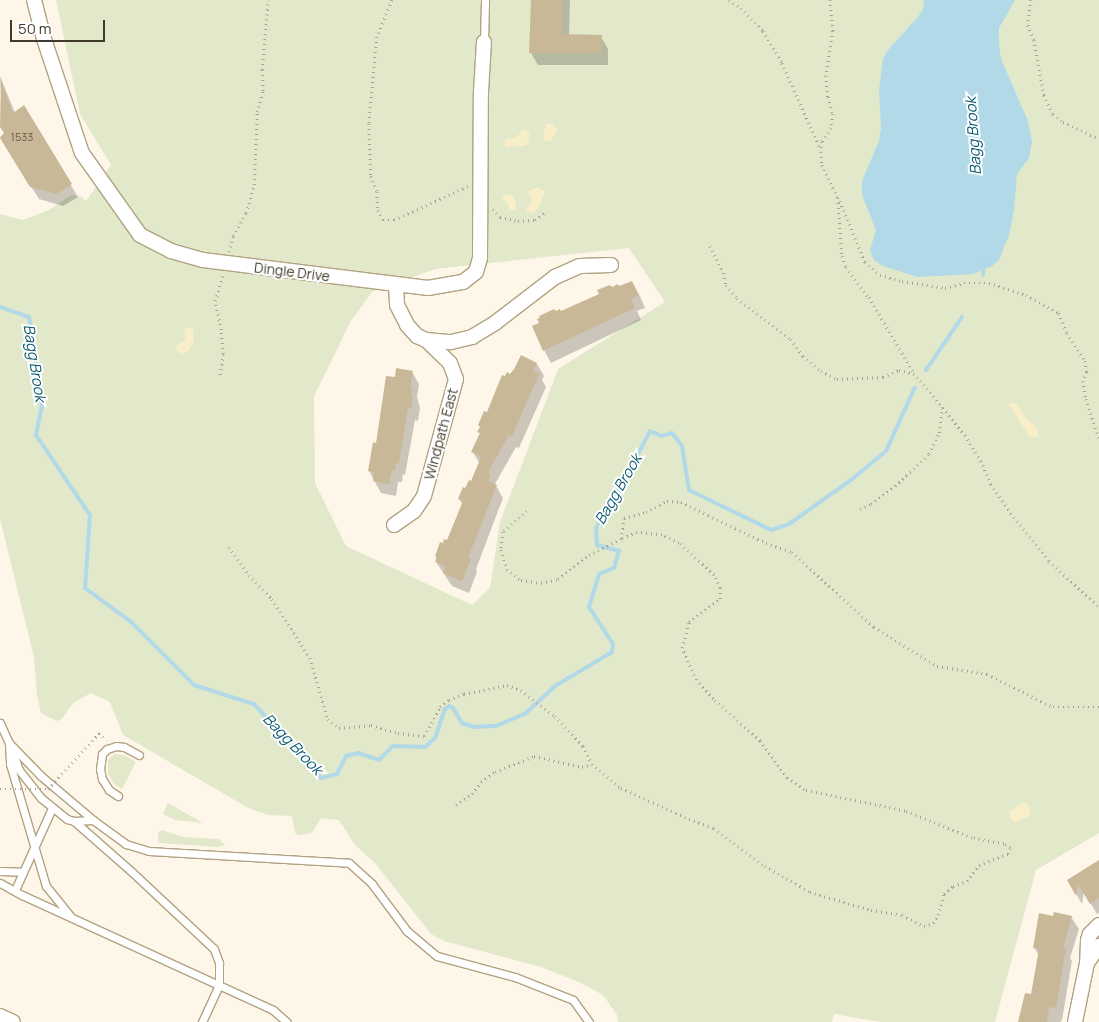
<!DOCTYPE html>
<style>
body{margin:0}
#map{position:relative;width:1099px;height:1022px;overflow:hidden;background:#fef7e9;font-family:Manrope,sans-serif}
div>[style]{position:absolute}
.green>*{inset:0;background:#e2e8ca}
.sand>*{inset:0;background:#f8eec8}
.water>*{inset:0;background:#b1d9e8}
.shadow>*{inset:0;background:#0003}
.stream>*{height:4px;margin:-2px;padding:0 2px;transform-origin:2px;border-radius:2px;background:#b1d9e8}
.building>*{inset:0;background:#c9b897}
.path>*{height:2.5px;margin-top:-1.25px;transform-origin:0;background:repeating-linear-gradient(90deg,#a8a193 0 1px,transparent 0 5px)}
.roads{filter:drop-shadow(1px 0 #b2a282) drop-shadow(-1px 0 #b2a282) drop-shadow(0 1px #b2a282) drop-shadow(0 -1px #b2a282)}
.lane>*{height:7px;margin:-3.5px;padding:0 3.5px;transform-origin:3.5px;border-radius:3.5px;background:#fff}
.street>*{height:14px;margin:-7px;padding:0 7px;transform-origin:7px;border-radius:7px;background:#fff}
.path-bridge>*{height:2.5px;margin-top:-1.25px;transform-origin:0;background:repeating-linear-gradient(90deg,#a8a193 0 1px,transparent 0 5px)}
span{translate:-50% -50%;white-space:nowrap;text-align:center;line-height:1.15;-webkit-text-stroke:4px #fff;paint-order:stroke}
.number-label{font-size:11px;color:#635a47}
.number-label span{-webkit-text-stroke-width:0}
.street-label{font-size:14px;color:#413a2c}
.water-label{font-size:15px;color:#0a5a6f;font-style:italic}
.scale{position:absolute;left:10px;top:20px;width:95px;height:22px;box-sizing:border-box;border:2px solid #413a2c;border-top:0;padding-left:6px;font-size:15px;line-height:18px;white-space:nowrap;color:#413a2c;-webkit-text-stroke:4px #fff;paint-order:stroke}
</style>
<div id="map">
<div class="green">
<i style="clip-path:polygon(evenodd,56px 0,1099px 0,1099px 833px,1036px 870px,995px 1022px,880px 1022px,834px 1014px,832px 1022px,618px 1022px,617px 1015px,603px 995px,579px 982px,541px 967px,444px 941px,431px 934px,375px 863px,355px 845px,339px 820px,321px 818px,312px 833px,299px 835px,295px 833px,292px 816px,269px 815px,250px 809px,123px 735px,110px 702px,91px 693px,73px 703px,62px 719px,57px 721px,41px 713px,37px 695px,34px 657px,0 519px,0 214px,23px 220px,49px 210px,71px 195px,82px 197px,86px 201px,111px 165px,80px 114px,56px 0,629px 248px,665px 302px,558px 369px,500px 522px,490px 588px,472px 605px,346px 546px,315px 483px,314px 396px,351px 321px,372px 292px,435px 269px,629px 248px)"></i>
<i style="clip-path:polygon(114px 754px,124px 755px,136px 762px,122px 789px,114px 784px,108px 774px,108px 760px)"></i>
<i style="clip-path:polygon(168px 803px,203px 823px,175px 820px,163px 814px)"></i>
<i style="clip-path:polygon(162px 830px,184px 837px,218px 839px,225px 845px,217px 847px,160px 843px,158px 841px,158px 833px)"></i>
</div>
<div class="sand">
<i style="clip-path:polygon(546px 124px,552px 124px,558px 130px,550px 141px,544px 141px,543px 138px)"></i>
<i style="clip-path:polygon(523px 129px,530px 131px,528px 143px,525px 146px,505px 147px,505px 140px,517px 137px)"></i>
<i style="clip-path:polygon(534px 188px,540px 188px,545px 192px,538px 209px,531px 213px,526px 210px,532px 201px,528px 191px)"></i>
<i style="clip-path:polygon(504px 194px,514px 196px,517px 211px,509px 210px,508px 204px,502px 198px)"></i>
<i style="clip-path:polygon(186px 327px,193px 328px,194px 341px,189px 350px,182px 355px,178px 352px,175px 346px,186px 340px,184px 332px)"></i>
<i style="clip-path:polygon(1008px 403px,1017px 404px,1025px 417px,1038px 429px,1038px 437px,1031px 437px,1028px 434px)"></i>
<i style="clip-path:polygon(1024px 802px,1028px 803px,1031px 815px,1014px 823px,1009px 815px,1010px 811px)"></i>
</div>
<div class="water">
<i style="clip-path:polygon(923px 0,1015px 0,999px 28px,999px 44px,1001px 59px,1028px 121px,1032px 142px,1029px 158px,1017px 174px,1014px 210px,1009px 235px,999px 260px,992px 266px,973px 274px,918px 277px,883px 266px,874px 260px,870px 250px,876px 230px,862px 195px,862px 181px,879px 141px,881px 128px,879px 90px,883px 59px,888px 50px,918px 17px,924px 7px)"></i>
</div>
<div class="shadow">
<i style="clip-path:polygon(532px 0,570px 0,569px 36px,601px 37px,608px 49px,608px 65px,538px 65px,531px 53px)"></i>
<i style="clip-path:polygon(0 76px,15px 113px,24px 107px,78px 197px,63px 206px,39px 199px,0 137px,5px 134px,0 124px,2px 119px)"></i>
<i style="clip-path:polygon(611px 289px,639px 294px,645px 308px,637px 311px,641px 320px,551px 363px,544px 350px,540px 324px)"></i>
<i style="clip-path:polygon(537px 364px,544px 376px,542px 380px,546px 387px,519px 448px,516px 447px,495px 484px,503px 498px,476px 569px,477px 572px,469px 593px,452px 586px,436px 562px,436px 556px,448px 542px,463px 505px,459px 499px,472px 483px,480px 464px,473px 452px,487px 414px,510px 375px)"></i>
<i style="clip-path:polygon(412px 372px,419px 384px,417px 397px,420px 408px,418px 421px,415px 420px,405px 475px,403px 474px,402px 482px,398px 482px,396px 496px,381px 493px,369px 471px,396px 379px)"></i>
<i style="clip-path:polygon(1099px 862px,1099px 913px,1097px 914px,1084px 892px,1082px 904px,1068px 880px)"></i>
<i style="clip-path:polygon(1054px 917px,1071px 917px,1079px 929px,1070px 958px,1072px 961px,1062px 1020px,1060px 1022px,1019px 1022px,1032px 995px,1039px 956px,1034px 947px)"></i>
</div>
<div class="stream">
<i style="left:983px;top:264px;width:11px;rotate:90deg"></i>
<i style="left:0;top:307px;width:31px;rotate:19deg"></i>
<i style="left:29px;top:317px;width:90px;rotate:81.7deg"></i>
<i style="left:42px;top:406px;width:30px;rotate:102deg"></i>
<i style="left:36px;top:435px;width:97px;rotate:56deg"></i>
<i style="left:90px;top:515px;width:73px;rotate:93.9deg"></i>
<i style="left:85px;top:588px;width:56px;rotate:36.3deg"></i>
<i style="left:130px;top:621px;width:91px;rotate:45deg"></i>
<i style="left:194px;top:685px;width:63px;rotate:17.6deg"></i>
<i style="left:254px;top:704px;width:100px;rotate:47.8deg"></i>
<i style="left:321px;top:778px;width:16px;rotate:-14deg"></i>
<i style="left:337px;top:774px;width:20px;rotate:-63deg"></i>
<i style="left:346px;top:756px;width:12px;rotate:-14deg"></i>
<i style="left:358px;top:753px;width:22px;rotate:18deg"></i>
<i style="left:379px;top:760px;width:20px;rotate:-45deg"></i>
<i style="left:393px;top:746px;width:32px;rotate:2deg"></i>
<i style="left:425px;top:747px;width:13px;rotate:-42deg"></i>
<i style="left:435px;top:738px;width:31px;rotate:-71deg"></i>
<i style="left:445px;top:709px;width:5px;rotate:-37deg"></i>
<i style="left:449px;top:706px;width:4px;rotate:27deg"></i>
<i style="left:453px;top:708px;width:17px;rotate:59deg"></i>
<i style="left:462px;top:723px;width:13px;rotate:18deg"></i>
<i style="left:474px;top:727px;width:22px;rotate:-3deg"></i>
<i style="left:496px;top:726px;width:33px;rotate:-23deg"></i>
<i style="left:526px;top:713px;width:40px;rotate:-43deg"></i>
<i style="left:555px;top:686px;width:66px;rotate:-30.8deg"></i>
<i style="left:612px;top:652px;width:8px;rotate:-83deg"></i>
<i style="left:613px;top:644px;width:44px;rotate:-123deg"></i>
<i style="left:589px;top:607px;width:34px;rotate:-73deg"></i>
<i style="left:599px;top:574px;width:16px;rotate:-22deg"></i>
<i style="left:614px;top:568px;width:18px;rotate:-74deg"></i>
<i style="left:619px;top:551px;width:23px;rotate:-165deg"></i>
<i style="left:597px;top:545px;width:17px;rotate:-93deg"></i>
<i style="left:596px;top:528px;width:17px;rotate:-66deg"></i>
<i style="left:603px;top:512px;width:12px;rotate:-42deg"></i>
<i style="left:612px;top:504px;width:82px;rotate:-62.5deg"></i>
<i style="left:650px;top:431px;width:12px;rotate:24deg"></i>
<i style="left:661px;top:436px;width:11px;rotate:-15deg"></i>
<i style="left:672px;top:433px;width:16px;rotate:52deg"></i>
<i style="left:682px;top:446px;width:45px;rotate:81deg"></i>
<i style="left:689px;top:490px;width:91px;rotate:26deg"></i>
<i style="left:771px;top:530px;width:19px;rotate:-18deg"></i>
<i style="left:789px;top:524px;width:76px;rotate:-35.4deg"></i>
<i style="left:851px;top:480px;width:45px;rotate:-39.6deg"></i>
<i style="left:886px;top:451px;width:70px;rotate:-65.6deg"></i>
<i style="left:926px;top:370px;width:64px;rotate:-55.8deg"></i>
</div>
<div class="building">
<i style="clip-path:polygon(531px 0,563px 0,563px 34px,602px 35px,601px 53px,529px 53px)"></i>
<i style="clip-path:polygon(1px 80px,13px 113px,24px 105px,72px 184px,56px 194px,30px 187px,0 138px,4px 133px,0 127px)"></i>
<i style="clip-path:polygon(632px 281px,639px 295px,631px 299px,635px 308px,543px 351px,532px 326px,539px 323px,537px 319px,540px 318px,539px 316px,554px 309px,556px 311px,560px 309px,561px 311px,599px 294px,597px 290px,610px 285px,612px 287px,618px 284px,619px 286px)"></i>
<i style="clip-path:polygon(521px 355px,537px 363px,533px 371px,539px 374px,512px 436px,509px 435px,488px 472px,491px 474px,488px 481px,497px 485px,468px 558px,471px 559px,462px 581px,443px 573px,446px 566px,435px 562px,437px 557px,435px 556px,440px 542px,443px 543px,444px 539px,447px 540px,463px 501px,458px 499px,463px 487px,465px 488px,469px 480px,471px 481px,481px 457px,471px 452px,480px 433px,477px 432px,480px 427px,478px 425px,484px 411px,487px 412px,502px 375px,505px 376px,507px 372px,510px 374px,514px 369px)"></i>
<i style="clip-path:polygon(396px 368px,413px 371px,410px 387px,412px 387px,411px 394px,413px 395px,411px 409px,408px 408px,399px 463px,396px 463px,395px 470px,392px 470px,389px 484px,373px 481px,374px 472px,368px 471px,373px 442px,376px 443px,386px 376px,395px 377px)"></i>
<i style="clip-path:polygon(1099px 860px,1099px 898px,1090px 904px,1078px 884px,1076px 896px,1067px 880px)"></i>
<i style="clip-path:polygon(1054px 912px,1072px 916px,1063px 948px,1066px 948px,1056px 1008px,1049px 1007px,1047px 1022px,1018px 1022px,1025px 993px,1031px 994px,1039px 949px,1033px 948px,1039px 913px,1053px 916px)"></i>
</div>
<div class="path">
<i style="left:392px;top:0;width:40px;rotate:112deg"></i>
<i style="left:377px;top:37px;width:87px;rotate:95.3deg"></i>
<i style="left:369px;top:124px;width:52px;rotate:87.8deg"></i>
<i style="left:371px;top:176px;width:17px;rotate:69deg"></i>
<i style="left:377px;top:192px;width:18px;rotate:87deg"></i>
<i style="left:378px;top:210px;width:11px;rotate:63deg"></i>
<i style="left:383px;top:220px;width:11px"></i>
<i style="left:394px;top:220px;width:81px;rotate:-24.7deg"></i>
<i style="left:729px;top:0;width:14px;rotate:34deg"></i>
<i style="left:741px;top:8px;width:32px;rotate:46deg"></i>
<i style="left:763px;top:31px;width:37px;rotate:59deg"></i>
<i style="left:782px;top:63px;width:95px;rotate:65.9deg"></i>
<i style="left:830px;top:0;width:31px;rotate:84deg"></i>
<i style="left:833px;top:31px;width:46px;rotate:98.8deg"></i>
<i style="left:826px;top:76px;width:21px;rotate:85deg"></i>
<i style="left:828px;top:97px;width:18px;rotate:74deg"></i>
<i style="left:833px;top:114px;width:14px;rotate:98deg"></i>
<i style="left:831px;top:128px;width:17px;rotate:123deg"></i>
<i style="left:822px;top:142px;width:10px;rotate:96deg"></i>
<i style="left:821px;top:152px;width:13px;rotate:86deg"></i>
<i style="left:822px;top:165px;width:37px;rotate:64deg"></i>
<i style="left:838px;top:198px;width:58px;rotate:86.1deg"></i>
<i style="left:842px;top:256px;width:12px;rotate:70deg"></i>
<i style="left:846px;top:267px;width:38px;rotate:53deg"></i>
<i style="left:869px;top:297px;width:88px;rotate:59.4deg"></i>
<i style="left:914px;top:373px;width:80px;rotate:50.6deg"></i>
<i style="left:965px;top:435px;width:35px;rotate:59deg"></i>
<i style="left:983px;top:465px;width:21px;rotate:67deg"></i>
<i style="left:991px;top:484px;width:40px;rotate:55.1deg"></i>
<i style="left:1014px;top:517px;width:56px;rotate:51.5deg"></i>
<i style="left:1049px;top:561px;width:68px;rotate:42.6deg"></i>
<i style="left:1031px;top:0;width:25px;rotate:97deg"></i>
<i style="left:1028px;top:25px;width:16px;rotate:68deg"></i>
<i style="left:1034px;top:40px;width:56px;rotate:79.7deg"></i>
<i style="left:1044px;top:95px;width:21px;rotate:65deg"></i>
<i style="left:1053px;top:114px;width:13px;rotate:39deg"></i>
<i style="left:1063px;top:122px;width:40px;rotate:25deg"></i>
<i style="left:840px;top:201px;width:66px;rotate:67.7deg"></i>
<i style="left:865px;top:262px;width:20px;rotate:41deg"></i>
<i style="left:880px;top:275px;width:23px;rotate:15deg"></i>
<i style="left:902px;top:281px;width:44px;rotate:9.2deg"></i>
<i style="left:945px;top:288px;width:20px;rotate:-15deg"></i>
<i style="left:964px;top:283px;width:25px"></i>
<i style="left:989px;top:283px;width:39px;rotate:18deg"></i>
<i style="left:1026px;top:295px;width:38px;rotate:29deg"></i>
<i style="left:1059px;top:313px;width:22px;rotate:68deg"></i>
<i style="left:1067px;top:333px;width:33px;rotate:57deg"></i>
<i style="left:1085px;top:361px;width:11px;rotate:80deg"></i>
<i style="left:1087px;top:372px;width:10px;rotate:114deg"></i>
<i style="left:1083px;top:381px;width:18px;rotate:81deg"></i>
<i style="left:1086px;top:399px;width:41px;rotate:71.6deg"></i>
<i style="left:493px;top:209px;width:11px;rotate:49deg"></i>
<i style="left:500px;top:217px;width:18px;rotate:13deg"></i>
<i style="left:518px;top:221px;width:17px;rotate:-3deg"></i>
<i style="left:535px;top:220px;width:14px;rotate:-36deg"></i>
<i style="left:710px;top:246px;width:30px;rotate:63deg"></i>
<i style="left:724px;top:273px;width:12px;rotate:81deg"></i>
<i style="left:726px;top:285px;width:17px;rotate:50deg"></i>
<i style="left:737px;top:298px;width:68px;rotate:37.2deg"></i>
<i style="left:791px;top:339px;width:21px;rotate:55deg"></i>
<i style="left:803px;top:356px;width:23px;rotate:40deg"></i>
<i style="left:821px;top:371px;width:18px;rotate:27deg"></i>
<i style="left:837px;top:379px;width:46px;rotate:-2.5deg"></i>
<i style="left:883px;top:377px;width:17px;rotate:-24deg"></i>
<i style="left:899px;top:370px;width:16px;rotate:15deg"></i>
<i style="left:229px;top:252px;width:16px;rotate:-76deg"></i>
<i style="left:233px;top:236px;width:26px;rotate:-61deg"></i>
<i style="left:246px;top:213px;width:29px;rotate:-74deg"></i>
<i style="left:254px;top:185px;width:73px;rotate:-87.6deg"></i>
<i style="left:257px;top:112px;width:22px;rotate:-74deg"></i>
<i style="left:263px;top:91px;width:21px;rotate:-93deg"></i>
<i style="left:262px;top:70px;width:70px;rotate:-85.1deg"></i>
<i style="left:220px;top:375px;width:21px;rotate:-82deg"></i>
<i style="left:223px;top:354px;width:24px;rotate:-95deg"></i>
<i style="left:221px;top:330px;width:30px;rotate:-102deg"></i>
<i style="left:215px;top:301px;width:28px;rotate:-73deg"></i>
<i style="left:860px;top:509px;width:12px;rotate:-24deg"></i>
<i style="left:871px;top:504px;width:30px;rotate:-37deg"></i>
<i style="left:895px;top:486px;width:47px;rotate:-43.3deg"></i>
<i style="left:929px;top:454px;width:23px;rotate:-65deg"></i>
<i style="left:939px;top:433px;width:26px;rotate:-83deg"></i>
<i style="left:527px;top:511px;width:32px;rotate:139deg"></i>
<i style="left:503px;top:532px;width:18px;rotate:96deg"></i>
<i style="left:501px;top:550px;width:20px;rotate:72deg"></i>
<i style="left:507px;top:569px;width:18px;rotate:38deg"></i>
<i style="left:521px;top:580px;width:20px;rotate:9deg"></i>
<i style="left:541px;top:583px;width:17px;rotate:-13deg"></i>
<i style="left:558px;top:579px;width:39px;rotate:-38deg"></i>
<i style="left:589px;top:555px;width:36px;rotate:-27deg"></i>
<i style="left:621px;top:539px;width:21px;rotate:-82deg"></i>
<i style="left:624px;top:518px;width:23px;rotate:-15deg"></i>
<i style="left:646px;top:512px;width:24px;rotate:-28deg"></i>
<i style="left:667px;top:501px;width:14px;rotate:4deg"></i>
<i style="left:681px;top:502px;width:94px;rotate:25.8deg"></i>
<i style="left:766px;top:543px;width:28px;rotate:19deg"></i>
<i style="left:792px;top:552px;width:111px;rotate:42.4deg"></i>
<i style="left:874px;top:627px;width:74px;rotate:31.8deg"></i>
<i style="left:937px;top:666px;width:51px;rotate:9.1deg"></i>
<i style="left:987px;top:674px;width:74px;rotate:26.6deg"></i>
<i style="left:1053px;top:707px;width:46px"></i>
<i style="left:229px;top:547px;width:34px;rotate:54deg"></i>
<i style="left:249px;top:575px;width:33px;rotate:46deg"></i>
<i style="left:272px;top:599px;width:70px;rotate:57.2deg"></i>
<i style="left:310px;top:658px;width:64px;rotate:73.6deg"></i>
<i style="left:328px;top:719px;width:14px;rotate:39deg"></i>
<i style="left:339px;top:728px;width:32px;rotate:-5deg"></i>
<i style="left:371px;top:725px;width:28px;rotate:17deg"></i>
<i style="left:398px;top:733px;width:26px;rotate:7deg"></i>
<i style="left:424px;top:736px;width:33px;rotate:-61deg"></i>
<i style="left:440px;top:707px;width:11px;rotate:-38deg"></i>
<i style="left:449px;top:700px;width:16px;rotate:-22deg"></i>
<i style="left:464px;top:694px;width:44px;rotate:-11.8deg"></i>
<i style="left:507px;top:685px;width:15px;rotate:20deg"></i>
<i style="left:521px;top:690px;width:43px;rotate:37.4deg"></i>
<i style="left:555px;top:716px;width:41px;rotate:47deg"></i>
<i style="left:583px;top:746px;width:20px;rotate:63deg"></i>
<i style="left:592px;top:764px;width:38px;rotate:40deg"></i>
<i style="left:621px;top:788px;width:75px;rotate:24.5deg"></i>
<i style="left:689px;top:819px;width:27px;rotate:20deg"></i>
<i style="left:714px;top:828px;width:64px;rotate:36.7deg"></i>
<i style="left:765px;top:866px;width:52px;rotate:30deg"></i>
<i style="left:810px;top:892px;width:64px;rotate:16.4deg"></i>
<i style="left:871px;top:910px;width:31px;rotate:9deg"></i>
<i style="left:902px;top:915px;width:25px;rotate:27deg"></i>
<i style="left:924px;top:926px;width:9px;rotate:-18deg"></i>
<i style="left:933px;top:923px;width:9px;rotate:-58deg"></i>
<i style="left:938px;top:915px;width:22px;rotate:-74deg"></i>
<i style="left:944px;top:894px;width:12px;rotate:-42deg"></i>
<i style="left:953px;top:886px;width:15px;rotate:-20deg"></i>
<i style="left:967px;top:881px;width:20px;rotate:-53deg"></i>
<i style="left:979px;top:865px;width:31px;rotate:-21deg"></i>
<i style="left:1008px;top:854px;width:6px;rotate:-72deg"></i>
<i style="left:1010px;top:848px;width:7px;rotate:-146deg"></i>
<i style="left:1004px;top:844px;width:33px;rotate:-169deg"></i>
<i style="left:972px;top:838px;width:72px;rotate:-158.1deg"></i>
<i style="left:905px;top:811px;width:103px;rotate:-168.3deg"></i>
<i style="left:804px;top:790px;width:21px;rotate:-145deg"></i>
<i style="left:787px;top:778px;width:46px;rotate:-126.1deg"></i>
<i style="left:760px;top:741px;width:63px;rotate:-138.2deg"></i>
<i style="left:713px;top:699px;width:25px;rotate:-132deg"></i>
<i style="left:696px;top:680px;width:35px;rotate:-114deg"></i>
<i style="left:682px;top:648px;width:27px;rotate:-75deg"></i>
<i style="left:689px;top:622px;width:39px;rotate:-37deg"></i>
<i style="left:720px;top:599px;width:11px;rotate:-90deg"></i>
<i style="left:720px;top:588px;width:14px;rotate:-115deg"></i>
<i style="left:714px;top:575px;width:47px;rotate:-137.6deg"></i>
<i style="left:679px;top:543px;width:19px;rotate:-155deg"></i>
<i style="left:662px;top:535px;width:25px;rotate:-173deg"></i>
<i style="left:637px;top:532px;width:17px;rotate:156deg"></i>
<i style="left:456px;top:805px;width:19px;rotate:-35deg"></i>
<i style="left:472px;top:794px;width:15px;rotate:-53deg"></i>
<i style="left:481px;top:782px;width:17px;rotate:-36deg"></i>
<i style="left:495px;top:772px;width:42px;rotate:-22.3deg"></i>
<i style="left:534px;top:756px;width:49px;rotate:12.9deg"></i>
<i style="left:582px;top:767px;width:10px;rotate:-17deg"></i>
</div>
<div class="roads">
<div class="lane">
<i style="left:484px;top:42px;width:42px;rotate:-88.6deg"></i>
<i style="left:0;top:723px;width:22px;rotate:66deg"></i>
<i style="left:9px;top:743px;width:21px;rotate:87deg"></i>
<i style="left:10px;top:764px;width:127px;rotate:73.6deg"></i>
<i style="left:46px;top:886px;width:40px;rotate:51deg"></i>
<i style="left:118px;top:796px;width:11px;rotate:-146deg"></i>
<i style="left:109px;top:790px;width:13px;rotate:-122deg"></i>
<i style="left:102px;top:779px;width:10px;rotate:-101deg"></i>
<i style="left:100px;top:769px;width:15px;rotate:-82deg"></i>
<i style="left:102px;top:754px;width:7px;rotate:-45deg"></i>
<i style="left:107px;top:749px;width:9px;rotate:-18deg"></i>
<i style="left:116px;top:746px;width:8px;rotate:7deg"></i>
<i style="left:124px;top:747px;width:17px;rotate:28deg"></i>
<i style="left:93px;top:820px;width:19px;rotate:177deg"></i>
<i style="left:74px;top:821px;width:7px;rotate:-164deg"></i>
<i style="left:67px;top:819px;width:33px;rotate:-141deg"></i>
<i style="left:41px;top:798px;width:36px;rotate:-128deg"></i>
<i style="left:19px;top:770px;width:29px;rotate:-110deg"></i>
<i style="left:9px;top:743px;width:46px;rotate:45.9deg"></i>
<i style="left:41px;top:776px;width:68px;rotate:40.2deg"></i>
<i style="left:93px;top:820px;width:41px;rotate:36deg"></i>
<i style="left:126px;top:844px;width:24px;rotate:17deg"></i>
<i style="left:149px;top:851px;width:200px;rotate:3.4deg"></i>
<i style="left:349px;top:863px;width:31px;rotate:42deg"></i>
<i style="left:372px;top:884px;width:59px;rotate:53.3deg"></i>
<i style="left:407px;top:931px;width:39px;rotate:40deg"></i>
<i style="left:437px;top:956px;width:81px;rotate:15.1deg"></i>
<i style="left:515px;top:977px;width:62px;rotate:21.6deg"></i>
<i style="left:573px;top:1000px;width:27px;rotate:54deg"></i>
<i style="left:74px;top:821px;width:77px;rotate:41.3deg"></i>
<i style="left:132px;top:872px;width:112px;rotate:43.2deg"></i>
<i style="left:214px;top:949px;width:15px;rotate:70deg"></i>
<i style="left:219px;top:963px;width:22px;rotate:90deg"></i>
<i style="left:219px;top:985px;width:41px;rotate:114.7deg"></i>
<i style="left:0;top:871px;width:23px;rotate:2deg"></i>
<i style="left:0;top:883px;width:25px;rotate:29deg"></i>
<i style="left:22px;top:895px;width:276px;rotate:24.6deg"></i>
<i style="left:273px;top:1010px;width:18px;rotate:41deg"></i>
<i style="left:15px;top:890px;width:90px;rotate:-65.7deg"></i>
</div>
<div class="street">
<i style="left:34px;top:0;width:40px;rotate:75.6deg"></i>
<i style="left:44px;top:39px;width:120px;rotate:71.6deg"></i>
<i style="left:82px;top:153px;width:100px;rotate:54.7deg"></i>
<i style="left:140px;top:235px;width:35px;rotate:27deg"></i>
<i style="left:171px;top:251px;width:33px;rotate:16deg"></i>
<i style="left:203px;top:260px;width:227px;rotate:7.1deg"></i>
<i style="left:428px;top:288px;width:36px;rotate:-10deg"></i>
<i style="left:463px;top:282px;width:16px;rotate:-38deg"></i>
<i style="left:476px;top:272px;width:15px;rotate:-74deg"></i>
<i style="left:480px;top:258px;width:166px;rotate:-89.7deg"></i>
<i style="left:481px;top:92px;width:50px;rotate:-86.6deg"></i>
<i style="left:396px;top:285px;width:20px;rotate:87deg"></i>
<i style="left:397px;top:305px;width:22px;rotate:63deg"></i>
<i style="left:407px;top:325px;width:15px;rotate:48deg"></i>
<i style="left:417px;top:336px;width:10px;rotate:24deg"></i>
<i style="left:426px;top:340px;width:25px;rotate:5deg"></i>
<i style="left:451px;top:342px;width:22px;rotate:-13deg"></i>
<i style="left:472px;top:337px;width:27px;rotate:-31deg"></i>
<i style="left:495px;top:323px;width:76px;rotate:-37.5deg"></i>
<i style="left:555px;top:277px;width:27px;rotate:-24deg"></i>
<i style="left:580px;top:266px;width:31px;rotate:-2deg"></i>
<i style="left:394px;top:525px;width:24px;rotate:-35deg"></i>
<i style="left:414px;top:511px;width:18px;rotate:-56deg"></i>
<i style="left:424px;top:496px;width:121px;rotate:-74.7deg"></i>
<i style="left:456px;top:379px;width:17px;rotate:-111deg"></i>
<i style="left:450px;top:363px;width:33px;rotate:-136deg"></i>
<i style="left:1099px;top:925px;width:13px;rotate:135deg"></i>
<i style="left:1090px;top:934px;width:6px;rotate:108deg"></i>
<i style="left:1088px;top:940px;width:23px;rotate:92deg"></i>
<i style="left:1087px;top:963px;width:21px;rotate:-55deg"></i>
<i style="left:0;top:1016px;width:14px;rotate:25deg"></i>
<i style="left:1075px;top:1022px;width:60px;rotate:-78.5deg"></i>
</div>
</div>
<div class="path-bridge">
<i style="left:0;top:789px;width:48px"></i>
<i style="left:48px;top:789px;width:76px;rotate:-47.7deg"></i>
<i style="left:99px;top:733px;width:10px;rotate:45deg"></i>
</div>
<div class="number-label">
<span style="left:22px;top:137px">1533</span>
</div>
<div class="street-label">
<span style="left:292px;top:272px;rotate:7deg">Dingle Drive</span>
<span style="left:441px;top:434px;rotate:-75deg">Windpath East</span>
</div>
<div class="water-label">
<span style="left:973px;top:136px;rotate:-94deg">Bagg Brook</span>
<span style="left:35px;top:363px;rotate:81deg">Bagg Brook</span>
<span style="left:618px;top:489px;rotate:-60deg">Bagg Brook</span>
<span style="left:293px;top:744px;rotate:46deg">Bagg Brook</span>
</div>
<div class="scale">50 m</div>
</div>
